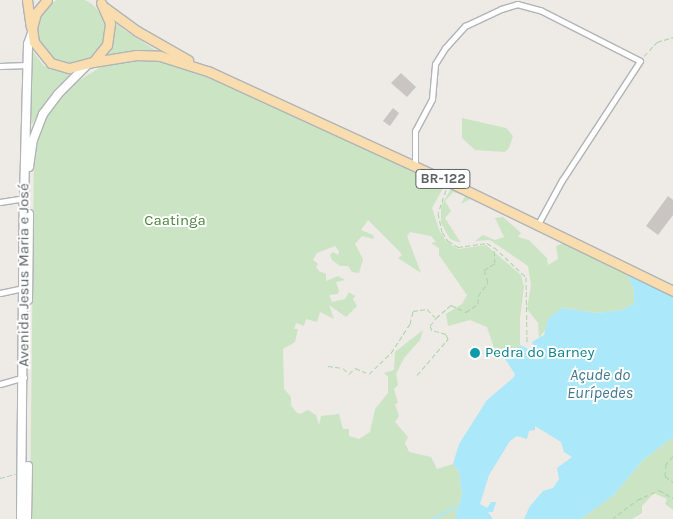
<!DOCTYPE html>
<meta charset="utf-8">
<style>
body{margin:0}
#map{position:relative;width:673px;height:519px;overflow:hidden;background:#eeeae5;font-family:Karla,sans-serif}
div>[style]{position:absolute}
.green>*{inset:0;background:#cbe4c4}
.round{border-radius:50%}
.water>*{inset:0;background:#abe8f9}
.stream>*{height:2px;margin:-1px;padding:0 1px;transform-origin:1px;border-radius:1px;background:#abe8f9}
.building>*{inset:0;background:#cac5c2}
.path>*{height:1px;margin-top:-0.5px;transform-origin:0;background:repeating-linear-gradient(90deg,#a8d5a9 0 5px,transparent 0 7.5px)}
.roads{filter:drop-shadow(1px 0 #b0b4b7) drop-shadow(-1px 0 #b0b4b7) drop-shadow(0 1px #b0b4b7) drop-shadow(0 -1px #b0b4b7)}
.street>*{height:5px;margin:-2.5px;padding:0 2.5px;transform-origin:2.5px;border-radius:2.5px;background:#fff}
.secondary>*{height:8px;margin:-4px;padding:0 4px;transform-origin:4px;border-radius:4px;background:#fff}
.primary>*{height:9px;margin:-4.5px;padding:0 4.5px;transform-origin:4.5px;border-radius:4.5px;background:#f9ddaf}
.dots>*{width:14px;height:14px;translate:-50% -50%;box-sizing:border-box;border:2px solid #fff;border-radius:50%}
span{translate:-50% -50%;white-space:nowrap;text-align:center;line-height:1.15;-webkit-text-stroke:4px #fff;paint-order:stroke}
.shield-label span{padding:1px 4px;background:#fff;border:1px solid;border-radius:4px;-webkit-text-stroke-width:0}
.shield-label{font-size:14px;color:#5d6265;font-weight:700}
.park-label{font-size:15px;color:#49843c}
.street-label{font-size:15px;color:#5d6265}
.culture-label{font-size:15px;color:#0d838f}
.left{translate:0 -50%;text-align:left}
.water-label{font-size:16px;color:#3f7890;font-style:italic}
</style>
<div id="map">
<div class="green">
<i class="round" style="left:37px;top:-3px;width:68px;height:68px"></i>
<i style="clip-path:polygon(111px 19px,124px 30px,160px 53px,106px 55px)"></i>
<i style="clip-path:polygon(31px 49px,44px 66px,73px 74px,54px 90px,32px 124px,30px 124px)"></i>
<i style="clip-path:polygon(143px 59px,180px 65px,441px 183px,443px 188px,432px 208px,440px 232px,447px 242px,458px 249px,486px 245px,521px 275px,524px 287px,520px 318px,520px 345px,514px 353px,503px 356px,494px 348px,487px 327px,470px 320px,448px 326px,446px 314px,462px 304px,467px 295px,439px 255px,439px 248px,431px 243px,436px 242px,431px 236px,410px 232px,407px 236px,421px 273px,398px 258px,402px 255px,400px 252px,368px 220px,361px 230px,373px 235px,374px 239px,362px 236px,355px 244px,363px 259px,359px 273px,352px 272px,348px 266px,340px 266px,332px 260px,330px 255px,333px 252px,338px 255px,339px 251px,335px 246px,317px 253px,313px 260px,318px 264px,316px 267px,319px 271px,326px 274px,326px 281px,338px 276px,345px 280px,336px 282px,339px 291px,338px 294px,329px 295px,332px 302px,345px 299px,349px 292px,355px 296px,353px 299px,357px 306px,346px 317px,329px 305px,334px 319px,320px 312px,317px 322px,306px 319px,304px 326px,296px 323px,294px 329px,298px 329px,295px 342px,283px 349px,284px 389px,291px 397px,291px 405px,296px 412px,300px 414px,308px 410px,316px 415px,319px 425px,321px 416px,339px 414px,343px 429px,349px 429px,349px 436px,359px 439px,370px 432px,375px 409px,388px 393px,388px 377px,384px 373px,394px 370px,395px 352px,423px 330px,420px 340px,404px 358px,396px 374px,398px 385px,394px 389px,398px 403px,395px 404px,399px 416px,395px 422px,408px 437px,405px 443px,409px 452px,431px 457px,437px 469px,453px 464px,459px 472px,462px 494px,455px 519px,30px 519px,34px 147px,43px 119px,73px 84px,101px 67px)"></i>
<i style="clip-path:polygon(462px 118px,506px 128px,513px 136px,509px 148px,505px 152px,475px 150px,462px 138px)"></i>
<i style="clip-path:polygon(451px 189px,472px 198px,461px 204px,465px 196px,453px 192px,445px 201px,451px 211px,445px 218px,461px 243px,450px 239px,441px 223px,441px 206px)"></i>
<i style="clip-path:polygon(503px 217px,521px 233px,518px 237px,529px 240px,547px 258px,548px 265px,558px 259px,556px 246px,564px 243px,626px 271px,634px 291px,634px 304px,622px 310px,597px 313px,562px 308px,539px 338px,538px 323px,527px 309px,531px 285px,528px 266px,490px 240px,475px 241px,483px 235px,495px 240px,504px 237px,495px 218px)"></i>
<i style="clip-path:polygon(673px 437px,673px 510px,665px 504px,667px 499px,654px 493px,642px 506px,642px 513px,632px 519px,581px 519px,613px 496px,643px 460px)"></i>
</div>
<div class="water">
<i style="clip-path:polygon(626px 271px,673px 296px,673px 437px,643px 460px,613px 496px,581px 519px,524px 519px,530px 506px,543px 491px,553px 488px,559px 479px,557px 468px,572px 457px,564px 452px,561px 442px,535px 426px,535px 430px,529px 431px,527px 439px,517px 436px,510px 441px,489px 475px,480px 504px,487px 508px,491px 502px,496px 502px,493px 512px,488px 512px,493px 519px,455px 519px,462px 494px,459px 472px,453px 464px,459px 444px,487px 400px,513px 378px,515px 374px,503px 356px,514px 353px,520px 345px,535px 352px,532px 342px,544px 335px,548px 319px,562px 308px,597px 313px,622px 310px,634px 304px,634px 291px)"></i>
</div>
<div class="stream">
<i style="left:433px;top:519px;width:27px;rotate:-28deg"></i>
</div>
<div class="building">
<i style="clip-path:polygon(401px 73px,416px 87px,407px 97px,391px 83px)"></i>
<i style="clip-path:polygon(393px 108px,399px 113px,390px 126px,383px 121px)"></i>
<i style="clip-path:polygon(668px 196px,673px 200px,673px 215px,658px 235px,646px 226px)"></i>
</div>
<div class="path">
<i style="left:644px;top:56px;width:19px;rotate:-47deg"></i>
<i style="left:657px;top:42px;width:17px;rotate:-17deg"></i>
<i style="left:446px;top:190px;width:24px;rotate:109deg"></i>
<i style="left:438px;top:213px;width:19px;rotate:78deg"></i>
<i style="left:442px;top:232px;width:11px;rotate:56deg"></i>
<i style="left:448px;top:241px;width:12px;rotate:31deg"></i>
<i style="left:458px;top:247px;width:29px;rotate:-8deg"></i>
<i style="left:487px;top:243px;width:7px;rotate:34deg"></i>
<i style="left:328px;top:366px;width:15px;rotate:8deg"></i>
<i style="left:343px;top:368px;width:8px;rotate:45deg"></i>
<i style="left:349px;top:374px;width:8px;rotate:-45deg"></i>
<i style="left:355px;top:368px;width:15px;rotate:23deg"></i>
<i style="left:369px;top:374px;width:30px;rotate:-44deg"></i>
<i style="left:391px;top:353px;width:35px;rotate:-57deg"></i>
<i style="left:410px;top:324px;width:13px;rotate:-77deg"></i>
<i style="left:413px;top:311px;width:14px;rotate:-8deg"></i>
<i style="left:427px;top:309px;width:11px;rotate:45deg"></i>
<i style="left:417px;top:375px;width:48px;rotate:-49.3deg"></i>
<i style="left:448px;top:339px;width:5px;rotate:-112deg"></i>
<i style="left:446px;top:334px;width:15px;rotate:-164deg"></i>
<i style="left:432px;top:330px;width:4px;rotate:-117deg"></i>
<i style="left:430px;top:326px;width:10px;rotate:-53deg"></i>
<i style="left:436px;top:318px;width:20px;rotate:-41deg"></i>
<i style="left:451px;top:305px;width:17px;rotate:25deg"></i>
<i style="left:466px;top:312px;width:14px;rotate:-34deg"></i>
<i style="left:478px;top:304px;width:8px;rotate:-90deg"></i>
<i style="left:478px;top:296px;width:17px;rotate:-54deg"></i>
<i style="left:488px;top:282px;width:13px;rotate:-108deg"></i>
<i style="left:484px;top:270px;width:13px;rotate:-32deg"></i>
<i style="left:495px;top:263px;width:16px;rotate:-94deg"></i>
<i style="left:494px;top:247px;width:44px;rotate:43.2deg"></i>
<i style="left:526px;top:277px;width:65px;rotate:89.1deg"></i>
<i style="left:673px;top:456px;width:11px;rotate:131deg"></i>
<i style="left:666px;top:464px;width:12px;rotate:95deg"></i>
<i style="left:665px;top:476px;width:10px;rotate:37deg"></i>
<i style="left:0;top:478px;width:16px;rotate:-15deg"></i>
<i style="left:612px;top:519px;width:31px;rotate:-37deg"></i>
<i style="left:637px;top:500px;width:24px;rotate:-24deg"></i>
<i style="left:659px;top:490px;width:16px;rotate:30deg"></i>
</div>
<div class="roads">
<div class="street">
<i style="left:0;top:66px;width:27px;rotate:-2deg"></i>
<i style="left:415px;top:166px;width:35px;rotate:-90deg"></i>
<i style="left:415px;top:131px;width:36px;rotate:-62deg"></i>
<i style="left:432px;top:99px;width:35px;rotate:-85deg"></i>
<i style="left:435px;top:64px;width:19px;rotate:-58deg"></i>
<i style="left:445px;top:48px;width:30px;rotate:-48deg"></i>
<i style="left:465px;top:26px;width:40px;rotate:-25deg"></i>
<i style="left:501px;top:9px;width:17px;rotate:-17deg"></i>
<i style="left:517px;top:4px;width:24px;rotate:15deg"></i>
<i style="left:540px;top:10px;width:112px;rotate:27deg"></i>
<i style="left:640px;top:61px;width:142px;rotate:123.2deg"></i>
<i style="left:562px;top:180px;width:50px;rotate:118.6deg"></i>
<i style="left:0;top:202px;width:24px;rotate:-9deg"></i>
<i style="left:0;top:293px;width:24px;rotate:-12deg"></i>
<i style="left:0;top:384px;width:25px;rotate:-16deg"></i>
</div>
<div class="secondary">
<i style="left:29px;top:167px;width:27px;rotate:-82deg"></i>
<i style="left:33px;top:140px;width:28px;rotate:-69deg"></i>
<i style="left:43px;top:114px;width:25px;rotate:-53deg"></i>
<i style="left:58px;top:94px;width:41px;rotate:-45deg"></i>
<i style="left:28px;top:300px;width:86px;rotate:-89.3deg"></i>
<i style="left:21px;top:519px;width:321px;rotate:-89.5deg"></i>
<i style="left:24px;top:198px;width:154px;rotate:-88.5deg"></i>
<i style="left:28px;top:44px;width:12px;rotate:-70deg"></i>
<i style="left:27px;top:519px;width:53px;rotate:-88.9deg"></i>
</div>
<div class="primary">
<i style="left:27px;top:0;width:27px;rotate:82deg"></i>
<i style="left:47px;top:0;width:17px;rotate:130deg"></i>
<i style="left:36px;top:13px;width:16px;rotate:105deg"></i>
<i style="left:32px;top:28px;width:14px;rotate:82deg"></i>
<i style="left:34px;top:42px;width:27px;rotate:51deg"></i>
<i style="left:51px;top:63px;width:19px;rotate:16deg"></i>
<i style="left:69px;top:68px;width:25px;rotate:-14deg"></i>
<i style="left:93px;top:62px;width:22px;rotate:-51deg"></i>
<i style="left:107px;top:45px;width:22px;rotate:-82deg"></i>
<i style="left:110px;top:23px;width:22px;rotate:-114deg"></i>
<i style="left:104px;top:7px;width:41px;rotate:36deg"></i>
<i style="left:137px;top:31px;width:59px;rotate:29.6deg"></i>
<i style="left:93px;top:62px;width:44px;rotate:-9.2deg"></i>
<i style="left:136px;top:55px;width:24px;rotate:2deg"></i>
<i style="left:160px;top:56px;width:52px;rotate:17.7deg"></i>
<i style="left:210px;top:72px;width:263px;rotate:24.7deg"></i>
<i style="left:449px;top:182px;width:249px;rotate:25.9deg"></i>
</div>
</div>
<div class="dots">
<i style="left:475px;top:353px;background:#0f9aa8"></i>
</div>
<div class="shield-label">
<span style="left:443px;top:179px">BR-122</span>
</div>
<div class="park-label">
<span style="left:175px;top:221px">Caatinga</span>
</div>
<div class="street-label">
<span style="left:24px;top:275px;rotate:-90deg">Avenida Jesus Maria e José</span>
</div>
<div class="culture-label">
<span class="left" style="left:485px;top:353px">Pedra do Barney</span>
</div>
<div class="water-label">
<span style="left:600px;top:384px">Açude do<br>Eurípedes</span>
</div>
</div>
